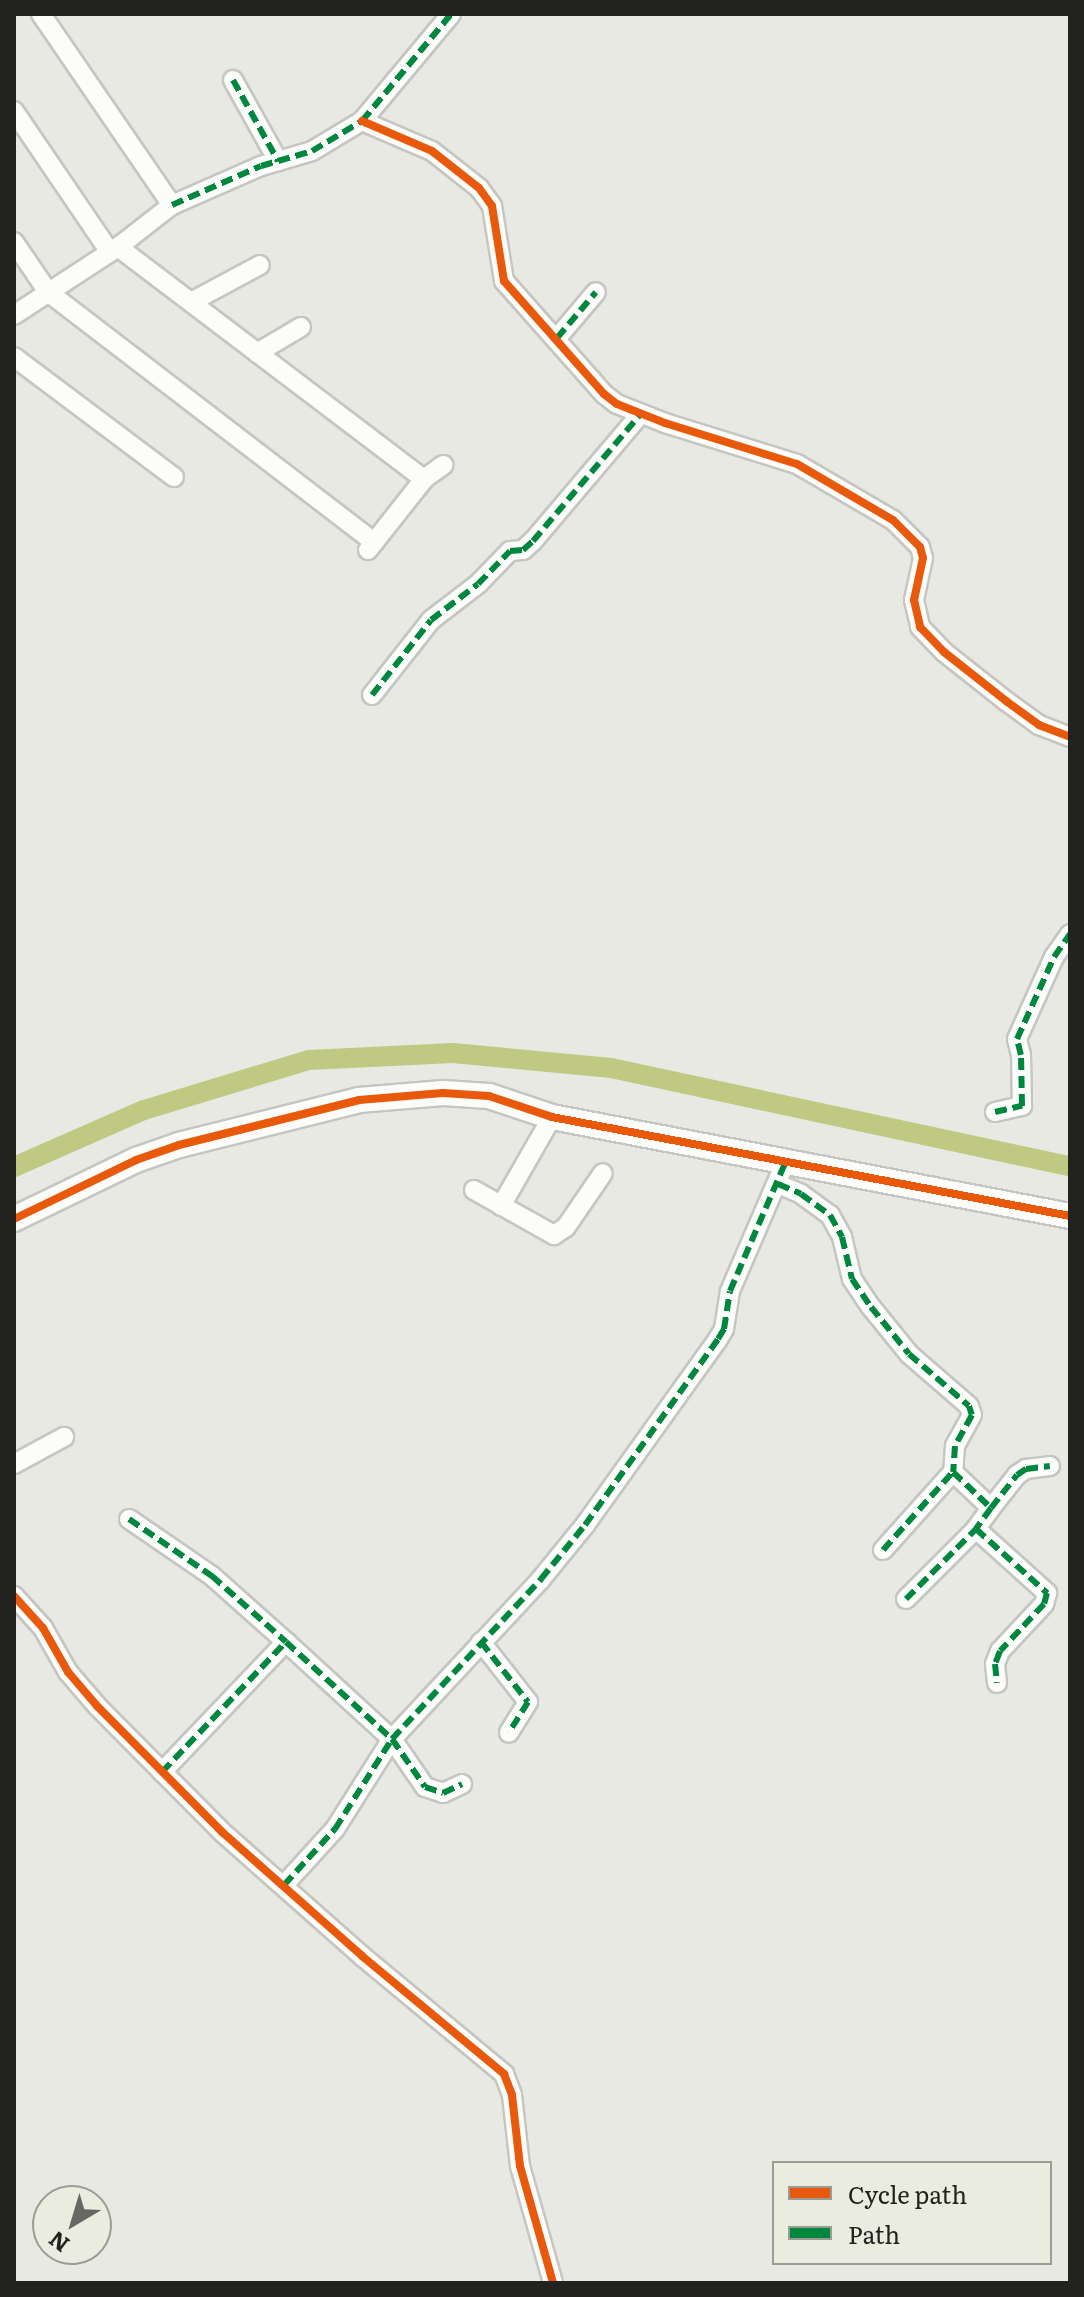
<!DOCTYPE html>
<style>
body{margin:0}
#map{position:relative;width:1084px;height:2297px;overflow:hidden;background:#e8e9e3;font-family:Literata,serif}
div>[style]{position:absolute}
.canal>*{height:20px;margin:-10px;padding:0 10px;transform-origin:10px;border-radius:10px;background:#bfc982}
.roads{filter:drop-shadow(2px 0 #c5c6c1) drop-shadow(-2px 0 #c5c6c1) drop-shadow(0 2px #c5c6c1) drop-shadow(0 -2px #c5c6c1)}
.minor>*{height:18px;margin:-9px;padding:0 9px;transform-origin:9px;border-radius:9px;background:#fcfcfb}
.tertiary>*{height:24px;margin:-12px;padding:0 12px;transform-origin:12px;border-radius:12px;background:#fcfcfb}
.quiet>*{height:6px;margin-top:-3px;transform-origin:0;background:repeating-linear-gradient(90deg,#00873e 0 12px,transparent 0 18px)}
.cycleway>*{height:8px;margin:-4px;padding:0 4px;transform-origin:4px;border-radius:4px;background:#e8590c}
span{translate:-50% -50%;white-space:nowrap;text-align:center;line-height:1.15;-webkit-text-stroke:8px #eaece0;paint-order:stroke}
.frame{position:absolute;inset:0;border:16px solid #22231f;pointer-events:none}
.legend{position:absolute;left:772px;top:2161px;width:280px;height:104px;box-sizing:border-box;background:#eaece0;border:2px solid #9a9c93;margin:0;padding:10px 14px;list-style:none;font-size:24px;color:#22231f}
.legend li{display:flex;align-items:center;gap:16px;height:40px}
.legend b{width:40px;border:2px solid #9a9c93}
.north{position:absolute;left:32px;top:2185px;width:80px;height:80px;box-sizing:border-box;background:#eaece0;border:2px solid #9a9c93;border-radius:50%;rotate:218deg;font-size:22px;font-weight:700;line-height:32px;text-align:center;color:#22231f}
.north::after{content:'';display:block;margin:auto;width:28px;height:36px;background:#676864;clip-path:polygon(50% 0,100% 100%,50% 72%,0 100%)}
</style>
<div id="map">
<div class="canal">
<i style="left:14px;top:1167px;width:142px;rotate:-23.7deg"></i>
<i style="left:144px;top:1110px;width:172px;rotate:-16.9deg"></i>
<i style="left:309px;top:1060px;width:144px;rotate:-2.8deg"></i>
<i style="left:453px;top:1053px;width:159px;rotate:5.4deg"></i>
<i style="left:611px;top:1068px;width:469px;rotate:12.1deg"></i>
</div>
<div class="roads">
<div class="minor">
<i style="left:41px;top:14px;width:232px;rotate:55.6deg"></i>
<i style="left:233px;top:80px;width:93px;rotate:60.9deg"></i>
<i style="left:14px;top:111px;width:171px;rotate:55.8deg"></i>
<i style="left:362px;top:121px;width:76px;rotate:23.2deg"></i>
<i style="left:432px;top:151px;width:60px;rotate:38.2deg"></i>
<i style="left:479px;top:188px;width:22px;rotate:54deg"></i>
<i style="left:492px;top:206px;width:76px;rotate:80.9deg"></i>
<i style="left:504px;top:281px;width:151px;rotate:48.5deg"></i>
<i style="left:604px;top:394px;width:16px;rotate:38deg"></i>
<i style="left:617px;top:404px;width:52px;rotate:21.6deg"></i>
<i style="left:665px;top:423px;width:138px;rotate:17.3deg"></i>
<i style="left:797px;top:464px;width:111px;rotate:30.3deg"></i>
<i style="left:893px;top:520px;width:38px;rotate:45deg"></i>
<i style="left:920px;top:547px;width:11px;rotate:75deg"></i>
<i style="left:923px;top:558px;width:43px;rotate:102.1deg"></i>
<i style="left:914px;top:600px;width:28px;rotate:77deg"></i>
<i style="left:920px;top:627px;width:35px;rotate:46deg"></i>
<i style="left:944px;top:652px;width:79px;rotate:38.3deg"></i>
<i style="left:1006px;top:701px;width:41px;rotate:36deg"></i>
<i style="left:1039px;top:725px;width:33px;rotate:21deg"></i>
<i style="left:14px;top:242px;width:60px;rotate:55.8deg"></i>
<i style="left:48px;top:292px;width:411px;rotate:37.5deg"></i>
<i style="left:118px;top:247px;width:384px;rotate:37.2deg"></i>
<i style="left:191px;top:302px;width:78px;rotate:-28.2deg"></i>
<i style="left:14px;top:315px;width:124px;rotate:-33.2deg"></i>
<i style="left:118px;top:247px;width:68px;rotate:-37.9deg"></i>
<i style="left:172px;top:205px;width:97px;rotate:-23.7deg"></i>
<i style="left:261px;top:166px;width:53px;rotate:-16.4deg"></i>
<i style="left:312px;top:151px;width:58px;rotate:-31deg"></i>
<i style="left:362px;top:121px;width:139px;rotate:-50.2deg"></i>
<i style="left:557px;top:338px;width:60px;rotate:-49.7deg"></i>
<i style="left:257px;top:353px;width:51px;rotate:-30.6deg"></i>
<i style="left:14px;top:357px;width:200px;rotate:36.9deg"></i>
<i style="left:368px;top:550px;width:90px;rotate:-51.7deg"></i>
<i style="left:424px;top:479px;width:24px;rotate:-36deg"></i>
<i style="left:372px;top:695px;width:95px;rotate:-51.8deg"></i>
<i style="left:431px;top:620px;width:59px;rotate:-37.5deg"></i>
<i style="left:478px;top:584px;width:46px;rotate:-45.9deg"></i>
<i style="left:510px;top:551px;width:13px;rotate:-4deg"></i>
<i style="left:523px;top:550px;width:13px;rotate:-42deg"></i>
<i style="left:533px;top:541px;width:165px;rotate:-49.7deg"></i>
<i style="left:995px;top:1112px;width:28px;rotate:-13deg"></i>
<i style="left:1022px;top:1106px;width:51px;rotate:-91.1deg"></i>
<i style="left:1021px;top:1055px;width:16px;rotate:-104deg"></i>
<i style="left:1017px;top:1039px;width:90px;rotate:-65.7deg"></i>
<i style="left:1054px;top:957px;width:28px;rotate:-55deg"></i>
<i style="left:778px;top:1184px;width:25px;rotate:23deg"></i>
<i style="left:801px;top:1194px;width:36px;rotate:36deg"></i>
<i style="left:830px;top:1215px;width:25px;rotate:61deg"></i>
<i style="left:842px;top:1237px;width:43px;rotate:76.6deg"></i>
<i style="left:852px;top:1279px;width:34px;rotate:56deg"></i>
<i style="left:871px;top:1307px;width:60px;rotate:51deg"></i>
<i style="left:909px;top:1354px;width:79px;rotate:40.9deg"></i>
<i style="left:969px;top:1406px;width:9px;rotate:72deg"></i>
<i style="left:972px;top:1415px;width:35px;rotate:119deg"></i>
<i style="left:955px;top:1446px;width:26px;rotate:94deg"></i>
<i style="left:953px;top:1472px;width:52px;rotate:43.5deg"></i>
<i style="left:991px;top:1508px;width:26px;rotate:126deg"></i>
<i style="left:976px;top:1529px;width:96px;rotate:42deg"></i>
<i style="left:1047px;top:1593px;width:11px;rotate:105deg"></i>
<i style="left:1044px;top:1604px;width:64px;rotate:133.1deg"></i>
<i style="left:1000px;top:1651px;width:14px;rotate:111deg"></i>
<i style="left:995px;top:1664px;width:19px;rotate:84deg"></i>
<i style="left:474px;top:1190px;width:92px;rotate:29.4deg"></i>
<i style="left:554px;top:1235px;width:14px;rotate:-34deg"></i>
<i style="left:566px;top:1227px;width:65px;rotate:-55.6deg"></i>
<i style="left:501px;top:1206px;width:103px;rotate:-60.2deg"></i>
<i style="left:14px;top:1464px;width:57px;rotate:-28.4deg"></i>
<i style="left:991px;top:1508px;width:42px;rotate:-51.8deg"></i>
<i style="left:1017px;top:1475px;width:11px;rotate:-34deg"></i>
<i style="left:1026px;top:1469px;width:24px;rotate:-7deg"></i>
<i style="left:129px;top:1519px;width:101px;rotate:34.5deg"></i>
<i style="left:212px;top:1576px;width:99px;rotate:41.7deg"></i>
<i style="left:883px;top:1550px;width:105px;rotate:-48.1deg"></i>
<i style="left:14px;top:1596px;width:43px;rotate:47.8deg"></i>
<i style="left:43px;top:1628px;width:51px;rotate:60.4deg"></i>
<i style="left:68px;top:1672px;width:45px;rotate:49.5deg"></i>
<i style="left:97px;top:1706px;width:177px;rotate:45.2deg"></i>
<i style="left:222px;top:1832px;width:187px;rotate:41.5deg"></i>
<i style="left:362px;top:1956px;width:185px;rotate:39.7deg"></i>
<i style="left:504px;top:2074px;width:22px;rotate:69deg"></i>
<i style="left:512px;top:2095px;width:71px;rotate:83.6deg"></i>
<i style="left:520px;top:2166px;width:122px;rotate:74.2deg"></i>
<i style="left:906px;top:1599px;width:99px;rotate:-45deg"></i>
<i style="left:481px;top:1642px;width:76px;rotate:51.9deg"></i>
<i style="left:528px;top:1702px;width:36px;rotate:122deg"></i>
<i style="left:162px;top:1772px;width:180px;rotate:-46.4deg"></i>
<i style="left:286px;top:1642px;width:144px;rotate:42.5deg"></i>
<i style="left:392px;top:1739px;width:58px;rotate:55.5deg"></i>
<i style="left:425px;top:1787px;width:19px;rotate:18deg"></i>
<i style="left:443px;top:1793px;width:21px;rotate:-25deg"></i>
<i style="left:284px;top:1885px;width:76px;rotate:-47.7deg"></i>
<i style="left:335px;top:1829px;width:107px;rotate:-57.7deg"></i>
<i style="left:392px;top:1739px;width:219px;rotate:-47deg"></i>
<i style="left:541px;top:1579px;width:70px;rotate:-50.8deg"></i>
<i style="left:585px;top:1525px;width:229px;rotate:-54.4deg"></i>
<i style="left:718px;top:1339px;width:12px;rotate:-59deg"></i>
<i style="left:724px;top:1329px;width:38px;rotate:-81deg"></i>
<i style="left:730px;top:1291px;width:142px;rotate:-66.7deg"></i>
</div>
<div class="tertiary">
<i style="left:14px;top:1219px;width:136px;rotate:-25.8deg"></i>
<i style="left:136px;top:1160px;width:46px;rotate:-19.2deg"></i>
<i style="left:179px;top:1145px;width:186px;rotate:-14deg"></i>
<i style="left:359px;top:1100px;width:84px;rotate:-4.8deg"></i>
<i style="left:443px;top:1093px;width:46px;rotate:3.7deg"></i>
<i style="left:489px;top:1096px;width:66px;rotate:18.4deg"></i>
<i style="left:552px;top:1117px;width:527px;rotate:10.82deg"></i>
</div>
</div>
<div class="quiet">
<i style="left:233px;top:80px;width:93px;rotate:60.9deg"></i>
<i style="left:172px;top:205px;width:97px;rotate:-23.7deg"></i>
<i style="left:261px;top:166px;width:53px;rotate:-16.4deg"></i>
<i style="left:312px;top:151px;width:58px;rotate:-31deg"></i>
<i style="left:362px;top:121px;width:139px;rotate:-50.2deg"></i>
<i style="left:557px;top:338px;width:60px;rotate:-49.7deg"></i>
<i style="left:372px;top:695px;width:95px;rotate:-51.8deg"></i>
<i style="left:431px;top:620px;width:59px;rotate:-37.5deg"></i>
<i style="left:478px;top:584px;width:46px;rotate:-45.9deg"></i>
<i style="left:510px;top:551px;width:13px;rotate:-4deg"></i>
<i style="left:523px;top:550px;width:13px;rotate:-42deg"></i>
<i style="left:533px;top:541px;width:165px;rotate:-49.7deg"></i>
<i style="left:995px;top:1112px;width:28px;rotate:-13deg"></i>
<i style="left:1022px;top:1106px;width:51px;rotate:-91.1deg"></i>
<i style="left:1021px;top:1055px;width:16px;rotate:-104deg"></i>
<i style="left:1017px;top:1039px;width:90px;rotate:-65.7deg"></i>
<i style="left:1054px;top:957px;width:28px;rotate:-55deg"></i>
<i style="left:778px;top:1184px;width:25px;rotate:23deg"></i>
<i style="left:801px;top:1194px;width:36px;rotate:36deg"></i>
<i style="left:830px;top:1215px;width:25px;rotate:61deg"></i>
<i style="left:842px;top:1237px;width:43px;rotate:76.6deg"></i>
<i style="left:852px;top:1279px;width:34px;rotate:56deg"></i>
<i style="left:871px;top:1307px;width:60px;rotate:51deg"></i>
<i style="left:909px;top:1354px;width:79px;rotate:40.9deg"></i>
<i style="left:969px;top:1406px;width:9px;rotate:72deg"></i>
<i style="left:972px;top:1415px;width:35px;rotate:119deg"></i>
<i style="left:955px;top:1446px;width:26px;rotate:94deg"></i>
<i style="left:953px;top:1472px;width:52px;rotate:43.5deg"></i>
<i style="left:991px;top:1508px;width:26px;rotate:126deg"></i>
<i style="left:976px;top:1529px;width:96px;rotate:42deg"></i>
<i style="left:1047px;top:1593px;width:11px;rotate:105deg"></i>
<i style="left:1044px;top:1604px;width:64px;rotate:133.1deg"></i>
<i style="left:1000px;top:1651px;width:14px;rotate:111deg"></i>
<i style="left:995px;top:1664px;width:19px;rotate:84deg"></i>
<i style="left:991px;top:1508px;width:42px;rotate:-51.8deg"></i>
<i style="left:1017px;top:1475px;width:11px;rotate:-34deg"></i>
<i style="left:1026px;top:1469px;width:24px;rotate:-7deg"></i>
<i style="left:129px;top:1519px;width:101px;rotate:34.5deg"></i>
<i style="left:212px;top:1576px;width:99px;rotate:41.7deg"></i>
<i style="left:883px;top:1550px;width:105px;rotate:-48.1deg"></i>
<i style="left:906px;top:1599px;width:99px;rotate:-45deg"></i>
<i style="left:481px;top:1642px;width:76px;rotate:51.9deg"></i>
<i style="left:528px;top:1702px;width:36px;rotate:122deg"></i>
<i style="left:162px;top:1772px;width:180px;rotate:-46.4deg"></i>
<i style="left:286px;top:1642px;width:144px;rotate:42.5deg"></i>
<i style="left:392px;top:1739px;width:58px;rotate:55.5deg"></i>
<i style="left:425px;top:1787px;width:19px;rotate:18deg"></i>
<i style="left:443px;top:1793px;width:21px;rotate:-25deg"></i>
<i style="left:284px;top:1885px;width:76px;rotate:-47.7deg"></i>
<i style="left:335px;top:1829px;width:107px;rotate:-57.7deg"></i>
<i style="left:392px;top:1739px;width:219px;rotate:-47deg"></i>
<i style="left:541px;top:1579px;width:70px;rotate:-50.8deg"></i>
<i style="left:585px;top:1525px;width:229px;rotate:-54.4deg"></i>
<i style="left:718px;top:1339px;width:12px;rotate:-59deg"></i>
<i style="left:724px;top:1329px;width:38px;rotate:-81deg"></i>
<i style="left:730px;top:1291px;width:142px;rotate:-66.7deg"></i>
</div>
<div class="cycleway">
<i style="left:362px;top:121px;width:76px;rotate:23.2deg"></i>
<i style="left:432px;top:151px;width:60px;rotate:38.2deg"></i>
<i style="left:479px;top:188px;width:22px;rotate:54deg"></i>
<i style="left:492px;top:206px;width:76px;rotate:80.9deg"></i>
<i style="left:504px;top:281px;width:151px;rotate:48.5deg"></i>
<i style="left:604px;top:394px;width:16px;rotate:38deg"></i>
<i style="left:617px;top:404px;width:52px;rotate:21.6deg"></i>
<i style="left:665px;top:423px;width:138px;rotate:17.3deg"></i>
<i style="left:797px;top:464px;width:111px;rotate:30.3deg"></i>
<i style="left:893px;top:520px;width:38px;rotate:45deg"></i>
<i style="left:920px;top:547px;width:11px;rotate:75deg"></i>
<i style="left:923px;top:558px;width:43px;rotate:102.1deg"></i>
<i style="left:914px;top:600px;width:28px;rotate:77deg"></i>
<i style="left:920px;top:627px;width:35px;rotate:46deg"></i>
<i style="left:944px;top:652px;width:79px;rotate:38.3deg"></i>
<i style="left:1006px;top:701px;width:41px;rotate:36deg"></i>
<i style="left:1039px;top:725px;width:33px;rotate:21deg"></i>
<i style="left:14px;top:1219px;width:136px;rotate:-25.8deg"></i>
<i style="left:136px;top:1160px;width:46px;rotate:-19.2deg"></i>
<i style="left:179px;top:1145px;width:186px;rotate:-14deg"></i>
<i style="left:359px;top:1100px;width:84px;rotate:-4.8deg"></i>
<i style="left:443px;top:1093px;width:46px;rotate:3.7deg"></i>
<i style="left:489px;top:1096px;width:66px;rotate:18.4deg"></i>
<i style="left:552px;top:1117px;width:527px;rotate:10.82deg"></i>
<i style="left:14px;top:1596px;width:43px;rotate:47.8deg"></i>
<i style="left:43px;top:1628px;width:51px;rotate:60.4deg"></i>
<i style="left:68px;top:1672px;width:45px;rotate:49.5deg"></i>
<i style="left:97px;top:1706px;width:177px;rotate:45.2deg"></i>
<i style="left:222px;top:1832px;width:187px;rotate:41.5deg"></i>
<i style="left:362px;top:1956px;width:185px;rotate:39.7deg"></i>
<i style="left:504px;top:2074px;width:22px;rotate:69deg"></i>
<i style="left:512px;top:2095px;width:71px;rotate:83.6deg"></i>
<i style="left:520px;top:2166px;width:122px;rotate:74.2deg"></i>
</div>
<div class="frame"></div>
<ul class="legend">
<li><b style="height:10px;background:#e8590c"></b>Cycle path</li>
<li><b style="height:10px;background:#00873e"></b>Path</li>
</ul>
<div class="north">N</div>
</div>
